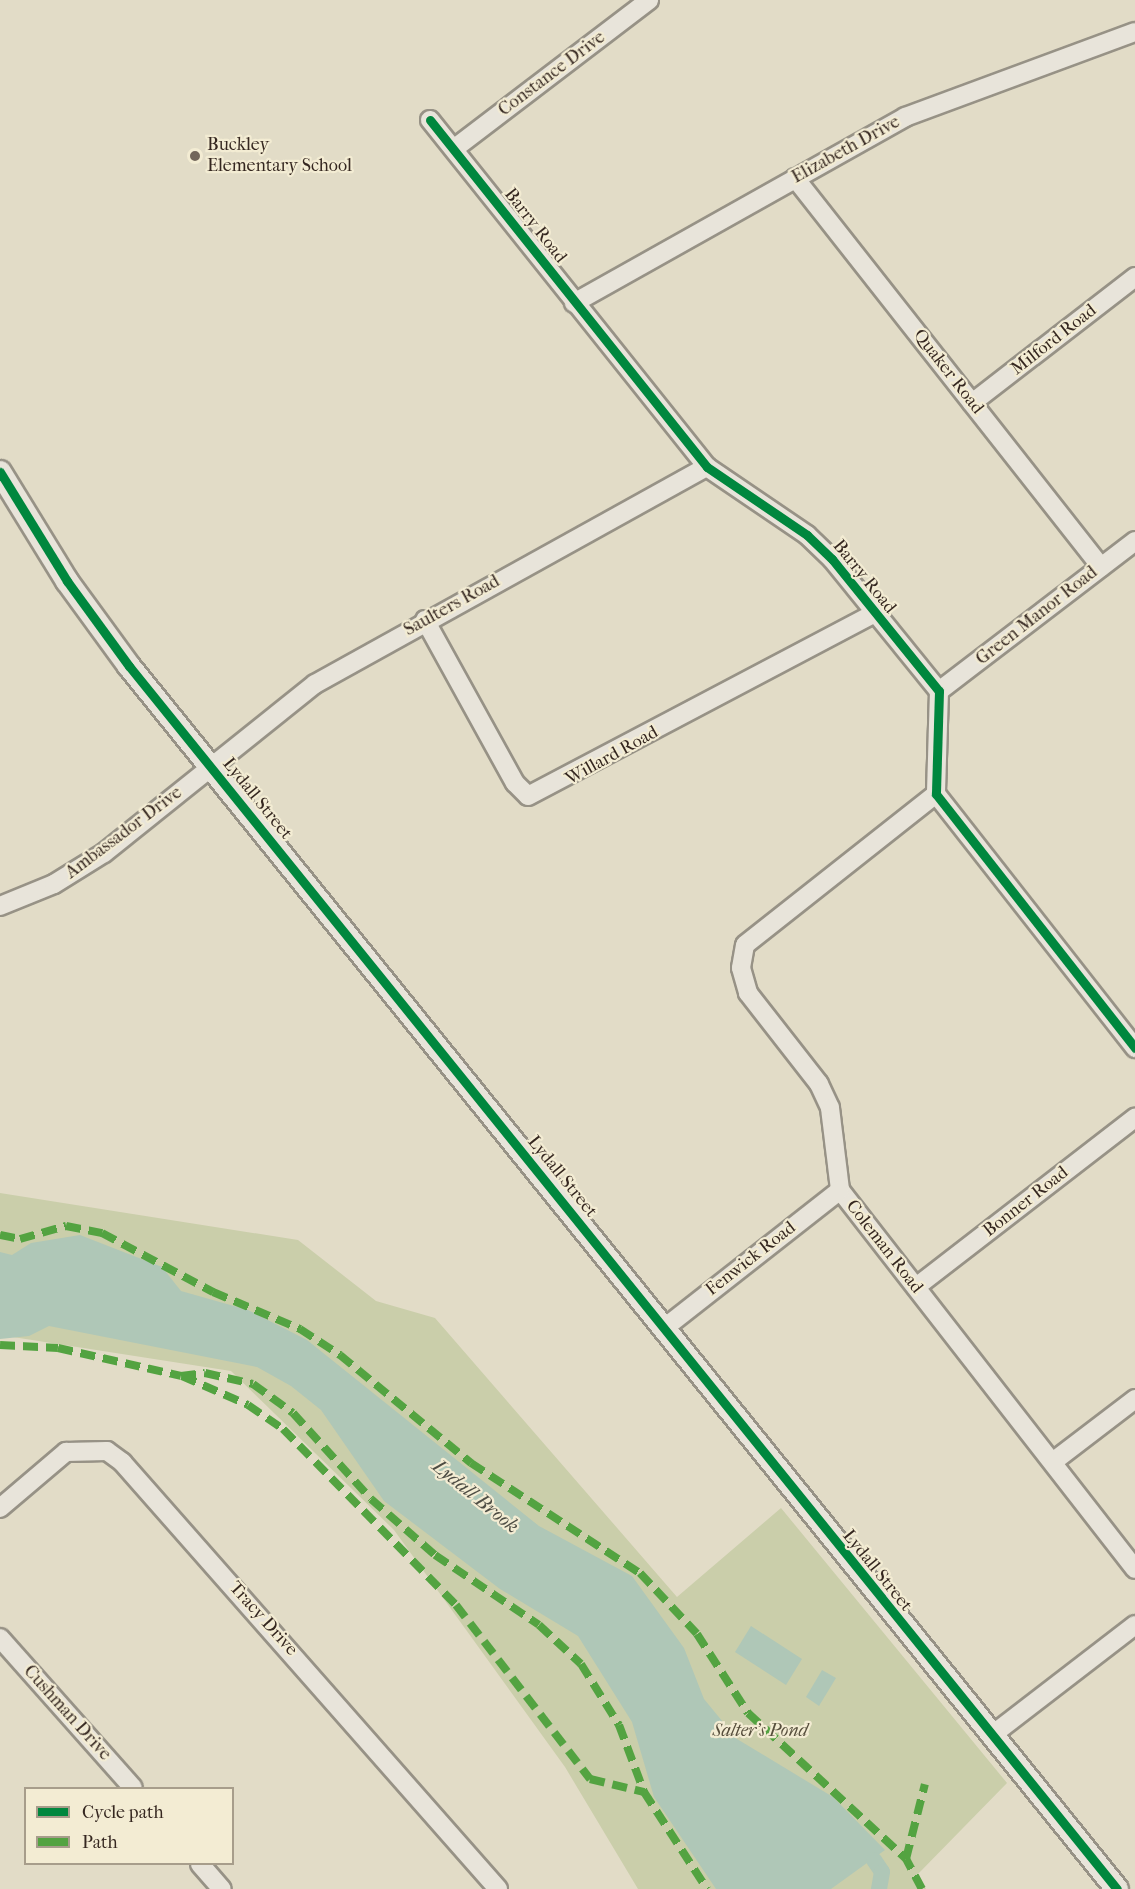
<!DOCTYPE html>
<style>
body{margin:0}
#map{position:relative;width:1135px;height:1889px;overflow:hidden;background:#e2dcc7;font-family:"IM FELL French Canon",serif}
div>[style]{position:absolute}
.green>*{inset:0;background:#caceaa}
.water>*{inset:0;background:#afc7b7}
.canal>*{height:16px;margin:-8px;padding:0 8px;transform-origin:8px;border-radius:8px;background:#afc7b7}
.roads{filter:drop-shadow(2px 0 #979286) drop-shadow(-2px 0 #979286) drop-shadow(0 2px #979286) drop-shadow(0 -2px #979286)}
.minor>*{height:18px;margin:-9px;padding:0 9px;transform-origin:9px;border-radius:9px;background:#e8e4da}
.tertiary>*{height:22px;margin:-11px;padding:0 11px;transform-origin:11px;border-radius:11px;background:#e8e4da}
.quiet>*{height:8px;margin-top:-4px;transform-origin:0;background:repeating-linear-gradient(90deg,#53a341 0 15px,transparent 0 23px)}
.cycleway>*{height:9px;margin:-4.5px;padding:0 4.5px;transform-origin:4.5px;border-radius:4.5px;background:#00873e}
.dots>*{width:16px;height:16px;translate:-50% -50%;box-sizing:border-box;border:3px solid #f3ecd3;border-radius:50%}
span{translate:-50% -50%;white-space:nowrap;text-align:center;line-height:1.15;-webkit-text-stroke:4.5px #f3ecd3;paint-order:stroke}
.street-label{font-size:18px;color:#352720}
.poi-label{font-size:18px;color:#352720}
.left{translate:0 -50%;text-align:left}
.park-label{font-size:18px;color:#564e3c;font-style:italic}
.water-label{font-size:20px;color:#4e4d44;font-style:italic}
.legend{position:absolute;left:24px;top:1787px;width:210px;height:78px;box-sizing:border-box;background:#f3ecd3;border:2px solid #a79d8b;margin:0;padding:8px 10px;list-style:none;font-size:18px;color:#352720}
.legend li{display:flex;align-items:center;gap:12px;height:30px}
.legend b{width:30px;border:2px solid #a79d8b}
</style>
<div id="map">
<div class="green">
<i style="clip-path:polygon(0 1193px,298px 1240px,376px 1301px,435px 1318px,677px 1597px,781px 1508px,1007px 1783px,918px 1874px,926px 1889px,638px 1889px,565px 1767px,394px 1530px,231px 1371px,0 1335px)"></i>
</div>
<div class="water">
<i style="clip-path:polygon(80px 1235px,162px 1267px,181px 1291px,248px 1310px,307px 1340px,539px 1526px,632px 1576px,684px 1648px,704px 1699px,737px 1739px,833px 1797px,885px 1850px,831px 1889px,716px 1889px,654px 1797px,632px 1722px,578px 1636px,500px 1589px,384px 1501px,321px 1410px,291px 1386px,257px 1367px,49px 1326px,29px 1336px,0 1339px,0 1252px,12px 1255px,31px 1243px)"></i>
<i style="clip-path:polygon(751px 1626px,802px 1659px,786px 1685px,735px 1652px)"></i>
<i style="clip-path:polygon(822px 1670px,836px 1678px,819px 1706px,806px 1697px)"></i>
</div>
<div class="canal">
<i style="left:874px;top:1860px;width:14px;rotate:56deg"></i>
<i style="left:882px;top:1872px;width:17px;rotate:100deg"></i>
</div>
<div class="roads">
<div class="minor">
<i style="left:430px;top:120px;width:444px;rotate:51.4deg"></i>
<i style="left:707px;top:467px;width:121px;rotate:34.2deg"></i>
<i style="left:807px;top:535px;width:35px;rotate:44deg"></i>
<i style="left:832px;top:559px;width:170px;rotate:51deg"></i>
<i style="left:939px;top:691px;width:103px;rotate:91.7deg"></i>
<i style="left:936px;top:794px;width:323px;rotate:51.9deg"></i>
<i style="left:455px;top:148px;width:244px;rotate:-37.3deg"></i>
<i style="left:795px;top:178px;width:495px;rotate:51.8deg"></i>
<i style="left:574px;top:303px;width:380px;rotate:-29.3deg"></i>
<i style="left:905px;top:117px;width:245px;rotate:-20.3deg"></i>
<i style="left:972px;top:403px;width:206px;rotate:-37.7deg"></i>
<i style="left:425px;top:620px;width:186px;rotate:61.1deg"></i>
<i style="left:515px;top:783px;width:18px;rotate:45deg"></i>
<i style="left:528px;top:796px;width:390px;rotate:-27.8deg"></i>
<i style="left:939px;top:691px;width:247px;rotate:-37.4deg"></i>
<i style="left:936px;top:794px;width:243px;rotate:141.7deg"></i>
<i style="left:745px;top:945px;width:23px;rotate:100deg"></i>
<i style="left:741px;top:968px;width:26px;rotate:74deg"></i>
<i style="left:748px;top:993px;width:115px;rotate:52deg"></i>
<i style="left:819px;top:1084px;width:26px;rotate:65deg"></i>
<i style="left:830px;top:1108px;width:83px;rotate:83deg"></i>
<i style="left:840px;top:1190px;width:480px;rotate:52.1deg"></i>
<i style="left:0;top:906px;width:58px;rotate:-22.2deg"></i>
<i style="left:54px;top:884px;width:59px;rotate:-31.8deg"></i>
<i style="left:104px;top:853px;width:270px;rotate:-38.7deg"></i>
<i style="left:315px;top:684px;width:448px;rotate:-29deg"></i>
<i style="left:916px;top:1287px;width:277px;rotate:-37.7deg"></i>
<i style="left:663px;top:1329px;width:225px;rotate:-38.1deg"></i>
<i style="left:1054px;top:1461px;width:102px;rotate:-37.4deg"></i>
<i style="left:0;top:1508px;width:87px;rotate:-40.3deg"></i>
<i style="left:66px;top:1452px;width:41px;rotate:-1.4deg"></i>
<i style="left:107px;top:1451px;width:19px;rotate:36deg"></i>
<i style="left:122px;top:1462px;width:569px;rotate:48.63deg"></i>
<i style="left:0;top:1638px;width:200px;rotate:48.4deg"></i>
<i style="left:991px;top:1736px;width:182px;rotate:-37.6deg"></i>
<i style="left:200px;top:1864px;width:33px;rotate:49deg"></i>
</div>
<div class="tertiary">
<i style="left:0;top:472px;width:128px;rotate:58.4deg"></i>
<i style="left:67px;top:581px;width:105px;rotate:53.9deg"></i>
<i style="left:129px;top:666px;width:1572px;rotate:51.07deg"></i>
</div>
</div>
<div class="quiet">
<i style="left:0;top:1235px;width:20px;rotate:11deg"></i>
<i style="left:20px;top:1239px;width:48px;rotate:-15.8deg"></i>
<i style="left:66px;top:1226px;width:37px;rotate:11deg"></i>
<i style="left:102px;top:1233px;width:126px;rotate:28deg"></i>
<i style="left:213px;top:1292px;width:95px;rotate:23deg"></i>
<i style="left:300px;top:1329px;width:48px;rotate:33deg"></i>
<i style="left:340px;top:1355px;width:170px;rotate:39.5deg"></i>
<i style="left:471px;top:1463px;width:202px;rotate:33.1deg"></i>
<i style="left:640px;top:1573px;width:83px;rotate:46.9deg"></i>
<i style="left:697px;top:1634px;width:94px;rotate:57.2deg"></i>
<i style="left:748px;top:1713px;width:215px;rotate:42.7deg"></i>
<i style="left:0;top:1345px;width:58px;rotate:3deg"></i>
<i style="left:58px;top:1348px;width:126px;rotate:12.8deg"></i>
<i style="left:181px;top:1376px;width:24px;rotate:-7deg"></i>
<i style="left:205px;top:1373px;width:49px;rotate:12.9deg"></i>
<i style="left:253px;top:1384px;width:49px;rotate:35.9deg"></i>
<i style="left:293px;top:1413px;width:116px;rotate:47.8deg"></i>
<i style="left:371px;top:1499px;width:85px;rotate:41.2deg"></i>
<i style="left:435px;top:1555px;width:125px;rotate:33.9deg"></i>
<i style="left:539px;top:1625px;width:57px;rotate:42.9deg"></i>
<i style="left:581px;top:1664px;width:72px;rotate:58.1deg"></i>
<i style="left:619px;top:1725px;width:72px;rotate:69.5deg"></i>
<i style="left:644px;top:1792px;width:116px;rotate:57deg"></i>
<i style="left:182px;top:1376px;width:72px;rotate:23.7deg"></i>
<i style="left:248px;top:1405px;width:42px;rotate:34.4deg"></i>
<i style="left:283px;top:1429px;width:247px;rotate:45.5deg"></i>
<i style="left:456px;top:1605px;width:220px;rotate:52.4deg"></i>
<i style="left:590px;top:1779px;width:56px;rotate:13.5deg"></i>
<i style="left:922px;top:1889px;width:34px;rotate:-118deg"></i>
<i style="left:906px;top:1859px;width:77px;rotate:-75.8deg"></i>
</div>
<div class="cycleway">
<i style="left:430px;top:120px;width:444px;rotate:51.4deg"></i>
<i style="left:707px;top:467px;width:121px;rotate:34.2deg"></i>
<i style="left:807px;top:535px;width:35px;rotate:44deg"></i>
<i style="left:832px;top:559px;width:170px;rotate:51deg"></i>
<i style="left:939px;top:691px;width:103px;rotate:91.7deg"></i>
<i style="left:936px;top:794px;width:323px;rotate:51.9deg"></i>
<i style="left:0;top:472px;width:128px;rotate:58.4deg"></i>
<i style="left:67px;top:581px;width:105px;rotate:53.9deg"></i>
<i style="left:129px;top:666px;width:1572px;rotate:51.07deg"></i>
</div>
<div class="dots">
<i style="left:195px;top:156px;background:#72665a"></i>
</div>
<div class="street-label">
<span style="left:552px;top:74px;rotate:-37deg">Constance Drive</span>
<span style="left:846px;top:150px;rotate:-29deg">Elizabeth Drive</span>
<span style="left:535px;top:226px;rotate:52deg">Barry Road</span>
<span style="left:1054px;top:340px;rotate:-38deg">Milford Road</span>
<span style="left:948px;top:372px;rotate:52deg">Quaker Road</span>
<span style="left:864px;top:577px;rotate:51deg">Barry Road</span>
<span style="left:452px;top:606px;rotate:-29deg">Saulters Road</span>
<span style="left:1037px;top:616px;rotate:-38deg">Green Manor Road</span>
<span style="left:612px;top:756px;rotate:-29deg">Willard Road</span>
<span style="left:257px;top:799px;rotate:51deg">Lydall Street</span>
<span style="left:124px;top:833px;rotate:-37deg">Ambassador Drive</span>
<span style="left:562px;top:1177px;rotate:51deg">Lydall Street</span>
<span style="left:1026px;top:1202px;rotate:-38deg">Bonner Road</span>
<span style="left:884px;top:1247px;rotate:52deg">Coleman Road</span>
<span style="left:751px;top:1259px;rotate:-38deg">Fenwick Road</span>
<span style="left:877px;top:1571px;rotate:51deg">Lydall Street</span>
<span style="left:263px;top:1619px;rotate:48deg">Tracy Drive</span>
<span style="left:67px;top:1713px;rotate:48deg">Cushman Drive</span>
</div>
<div class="poi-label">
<span class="left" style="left:207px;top:156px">Buckley<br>Elementary School</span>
</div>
<div class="park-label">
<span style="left:760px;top:1731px">Salter's Pond</span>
</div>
<div class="water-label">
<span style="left:476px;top:1496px;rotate:39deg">Lydall Brook</span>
</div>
<ul class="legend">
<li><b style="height:8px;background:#00873e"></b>Cycle path</li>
<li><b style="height:8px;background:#53a341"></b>Path</li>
</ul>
</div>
